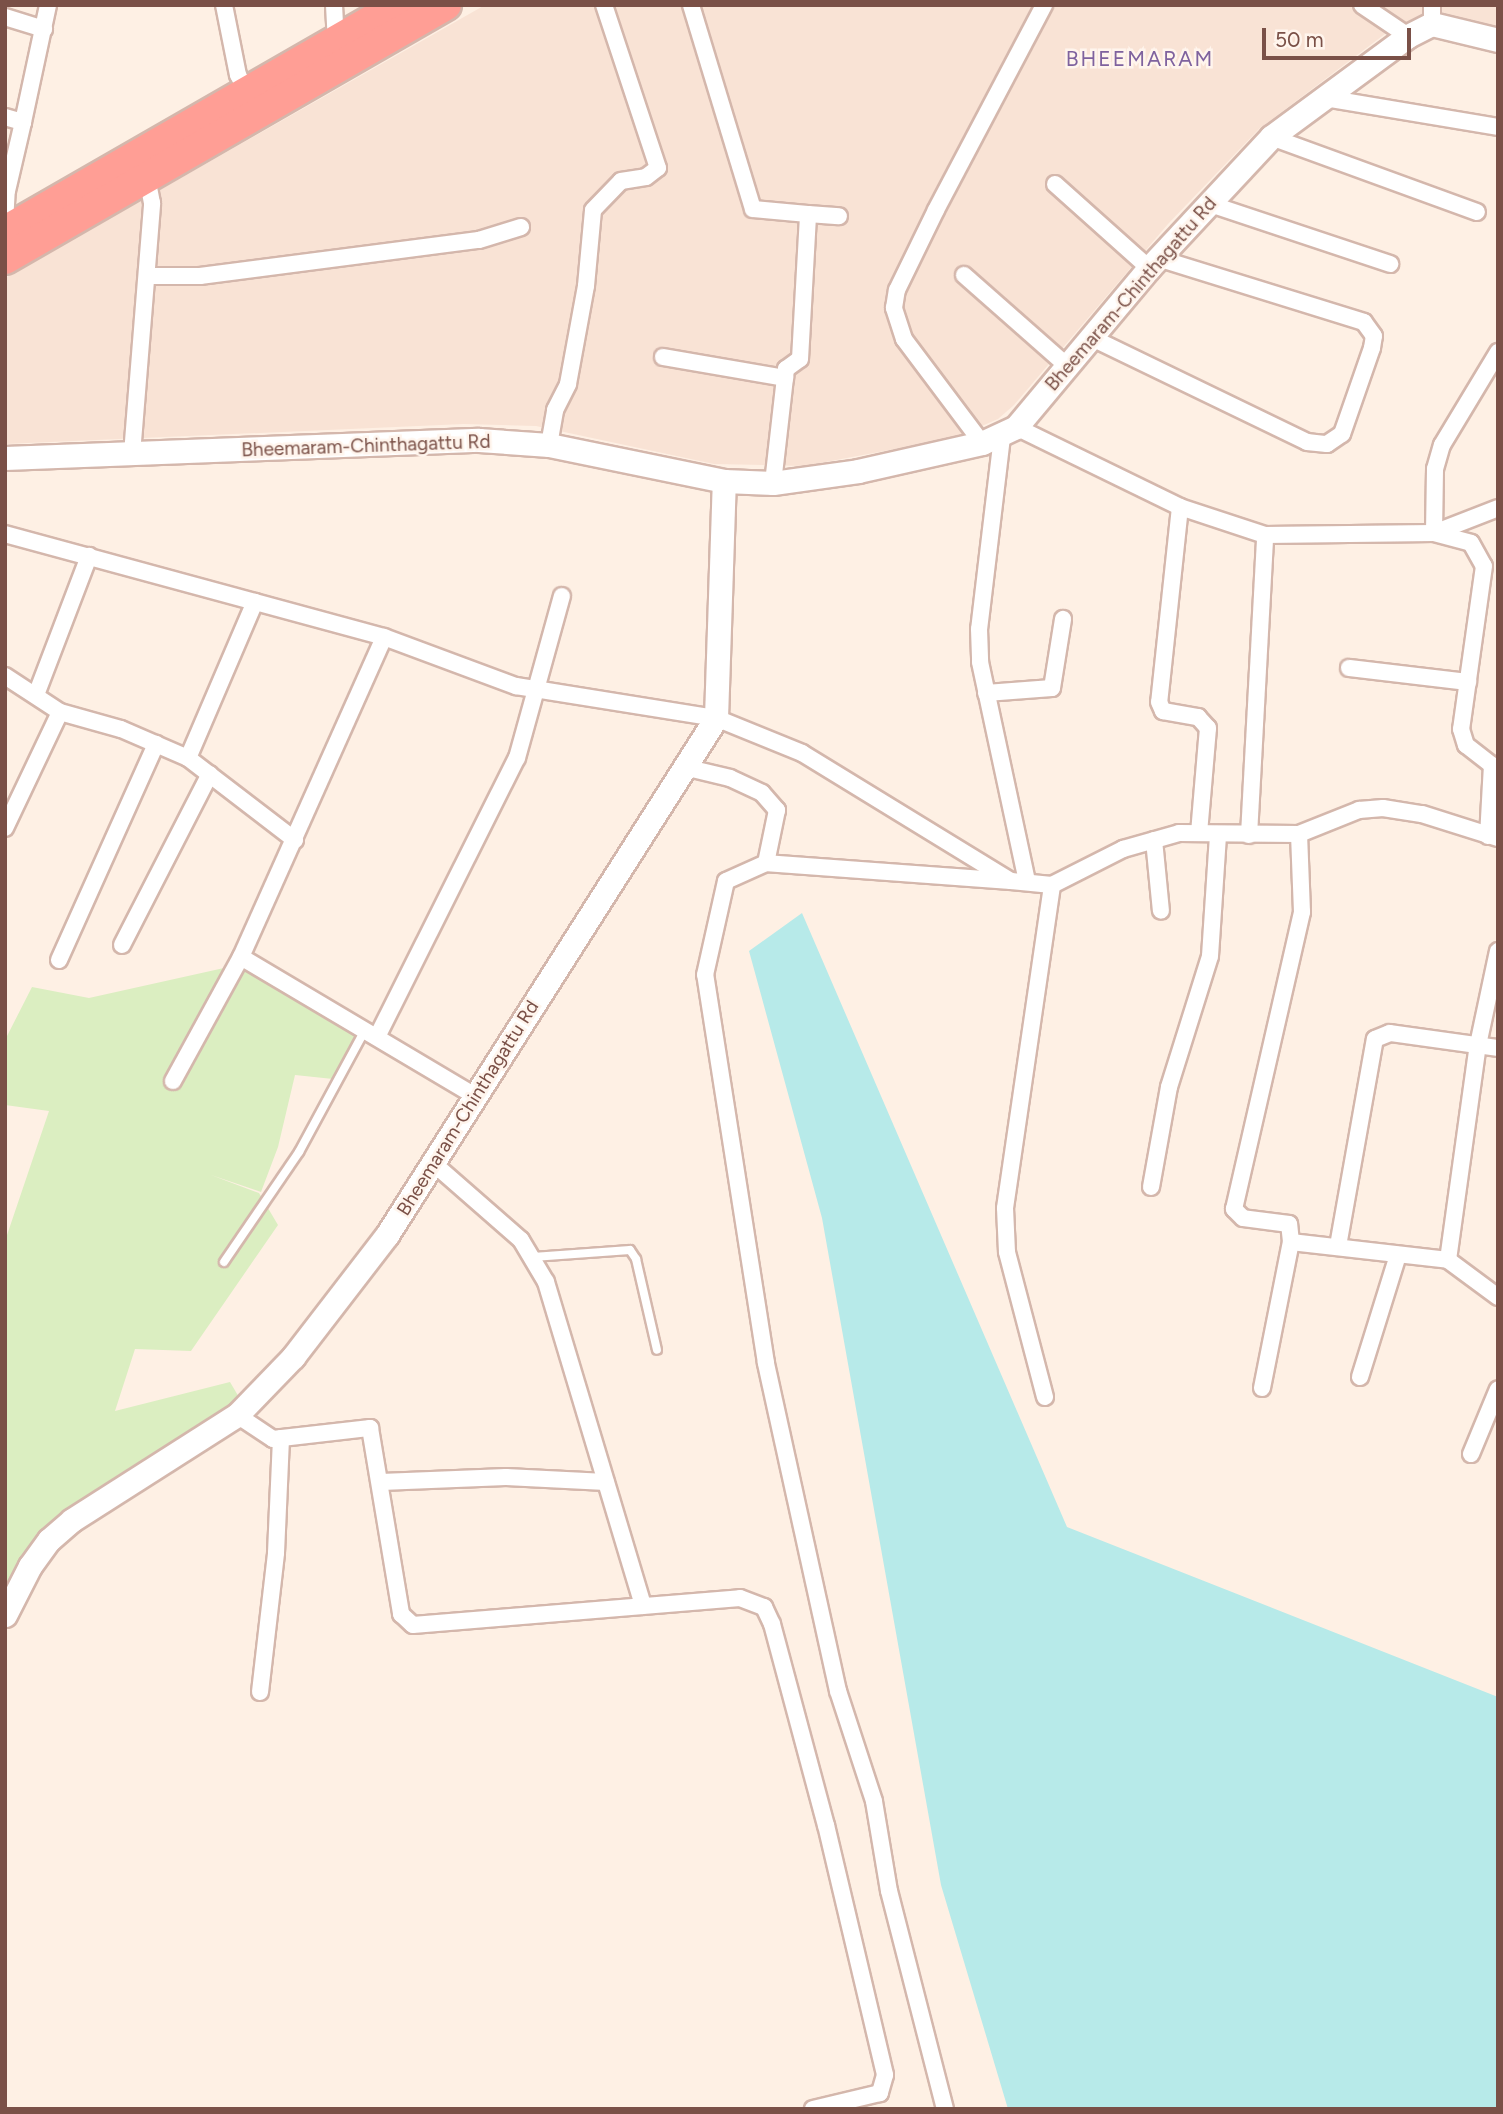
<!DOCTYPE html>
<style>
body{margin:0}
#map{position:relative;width:1503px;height:2114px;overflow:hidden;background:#fef0e4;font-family:Figtree,sans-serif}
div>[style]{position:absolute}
.residential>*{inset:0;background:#f9e3d5}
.green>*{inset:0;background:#dbeec1}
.water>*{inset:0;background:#b7eae9}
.roads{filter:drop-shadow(2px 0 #d4b7ac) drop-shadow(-2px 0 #d4b7ac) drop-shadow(0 2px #d4b7ac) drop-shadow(0 -2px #d4b7ac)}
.lane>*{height:8px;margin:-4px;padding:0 4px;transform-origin:4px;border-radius:4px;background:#fff}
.street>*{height:16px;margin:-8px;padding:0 8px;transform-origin:8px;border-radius:8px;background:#fff}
.secondary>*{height:23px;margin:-11.5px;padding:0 11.5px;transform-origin:11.5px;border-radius:11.5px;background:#fff}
.highway>*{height:30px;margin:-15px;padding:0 15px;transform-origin:15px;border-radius:15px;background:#ff9e95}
span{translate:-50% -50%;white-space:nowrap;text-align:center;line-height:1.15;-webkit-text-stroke:5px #fff5ed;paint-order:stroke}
.street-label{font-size:19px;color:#7a5047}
.neighbourhood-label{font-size:21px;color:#7f629e;letter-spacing:2px}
.frame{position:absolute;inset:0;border:7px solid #7a5047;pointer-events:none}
.scale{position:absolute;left:1262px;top:28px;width:149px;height:32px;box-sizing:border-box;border:4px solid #7a5047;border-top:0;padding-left:9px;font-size:21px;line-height:24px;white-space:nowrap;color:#7a5047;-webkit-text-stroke:5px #fff5ed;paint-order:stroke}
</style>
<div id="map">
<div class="residential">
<i style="clip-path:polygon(485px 5px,1498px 5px,1498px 28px,1419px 18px,1385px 34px,1259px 129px,1168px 224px,1014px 405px,998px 419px,954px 438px,804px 466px,714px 464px,536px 426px,464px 424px,5px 444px,5px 278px)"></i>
</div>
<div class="green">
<i style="clip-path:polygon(242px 964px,362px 1037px,333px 1079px,295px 1075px,278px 1147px,261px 1192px,211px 1175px,259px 1193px,278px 1225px,191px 1351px,135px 1349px,115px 1411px,230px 1382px,243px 1404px,48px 1531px,5px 1608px,5px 1241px,49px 1111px,5px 1105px,5px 1040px,32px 987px,89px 998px)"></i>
</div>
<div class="water">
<i style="clip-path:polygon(802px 913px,1067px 1527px,1498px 1697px,1498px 2109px,1008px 2109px,941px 1885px,822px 1218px,749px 951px)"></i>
</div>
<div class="roads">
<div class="lane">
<i style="left:533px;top:1257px;width:97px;rotate:-4.1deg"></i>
<i style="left:630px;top:1250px;width:11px;rotate:56deg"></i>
<i style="left:636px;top:1259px;width:93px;rotate:77deg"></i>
<i style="left:224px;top:1262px;width:133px;rotate:-55.7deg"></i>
<i style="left:299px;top:1152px;width:139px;rotate:-61.6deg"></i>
</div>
<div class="street">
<i style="left:224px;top:5px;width:71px;rotate:78.7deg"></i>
<i style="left:238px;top:75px;width:19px;rotate:62deg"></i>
<i style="left:334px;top:5px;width:35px;rotate:87deg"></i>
<i style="left:691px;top:5px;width:213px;rotate:73.1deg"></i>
<i style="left:753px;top:209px;width:55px;rotate:5.2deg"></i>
<i style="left:1362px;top:5px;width:55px;rotate:34deg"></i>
<i style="left:5px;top:17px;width:41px;rotate:17.1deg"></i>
<i style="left:1432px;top:24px;width:19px;rotate:-90deg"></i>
<i style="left:1325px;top:98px;width:175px;rotate:9.5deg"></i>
<i style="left:5px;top:117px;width:19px;rotate:16deg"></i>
<i style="left:23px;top:122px;width:120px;rotate:-77.9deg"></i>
<i style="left:1271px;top:137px;width:219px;rotate:20deg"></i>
<i style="left:1055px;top:184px;width:126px;rotate:41.8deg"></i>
<i style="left:1210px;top:204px;width:190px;rotate:18.4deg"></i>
<i style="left:5px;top:224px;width:33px;rotate:-87deg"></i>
<i style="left:7px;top:191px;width:71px;rotate:-76.9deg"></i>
<i style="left:964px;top:275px;width:136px;rotate:41.4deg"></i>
<i style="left:148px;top:276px;width:52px"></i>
<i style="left:200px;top:276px;width:281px;rotate:-7.4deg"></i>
<i style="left:479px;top:240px;width:44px;rotate:-17.2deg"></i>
<i style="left:1090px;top:337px;width:241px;rotate:25.8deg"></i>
<i style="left:1307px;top:442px;width:20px;rotate:6deg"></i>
<i style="left:1327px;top:444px;width:18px;rotate:-34deg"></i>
<i style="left:1342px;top:434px;width:91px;rotate:-70.8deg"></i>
<i style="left:1372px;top:348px;width:12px;rotate:-81deg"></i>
<i style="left:1374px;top:336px;width:17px;rotate:-126deg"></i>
<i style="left:1364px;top:322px;width:214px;rotate:-162.8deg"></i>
<i style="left:663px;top:357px;width:124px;rotate:9.8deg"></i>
<i style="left:1016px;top:427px;width:182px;rotate:26deg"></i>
<i style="left:1180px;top:507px;width:89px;rotate:18.2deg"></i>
<i style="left:1265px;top:535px;width:169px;rotate:-0.7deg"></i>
<i style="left:1434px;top:533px;width:64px;rotate:-89.1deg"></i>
<i style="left:1435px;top:469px;width:25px;rotate:-74deg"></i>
<i style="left:1442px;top:445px;width:109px;rotate:-58.9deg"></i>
<i style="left:1002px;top:437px;width:193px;rotate:96.8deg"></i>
<i style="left:979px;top:629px;width:33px;rotate:88deg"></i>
<i style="left:980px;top:662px;width:225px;rotate:77.9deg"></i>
<i style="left:982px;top:443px;width:130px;rotate:-126.9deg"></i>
<i style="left:904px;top:339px;width:33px;rotate:-108deg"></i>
<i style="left:894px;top:308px;width:18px;rotate:-81deg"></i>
<i style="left:897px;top:290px;width:89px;rotate:-64deg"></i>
<i style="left:936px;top:210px;width:232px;rotate:-62.2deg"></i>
<i style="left:549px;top:445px;width:36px;rotate:-80deg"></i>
<i style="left:555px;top:410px;width:29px;rotate:-63deg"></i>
<i style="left:568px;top:384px;width:100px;rotate:-79.6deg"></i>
<i style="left:586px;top:286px;width:76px;rotate:-84.7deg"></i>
<i style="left:593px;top:210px;width:40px;rotate:-46deg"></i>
<i style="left:621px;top:181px;width:25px;rotate:-9deg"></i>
<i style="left:646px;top:177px;width:15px;rotate:-37deg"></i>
<i style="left:658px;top:168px;width:172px;rotate:-108.3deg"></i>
<i style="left:132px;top:454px;width:252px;rotate:-85.4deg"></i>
<i style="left:152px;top:203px;width:26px;rotate:-101deg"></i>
<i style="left:773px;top:483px;width:115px;rotate:-83.5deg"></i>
<i style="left:786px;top:369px;width:17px;rotate:-36deg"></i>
<i style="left:800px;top:359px;width:145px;rotate:-86.8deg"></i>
<i style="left:808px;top:214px;width:31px;rotate:4deg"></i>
<i style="left:1180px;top:507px;width:196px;rotate:96.1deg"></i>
<i style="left:1159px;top:702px;width:10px;rotate:66deg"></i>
<i style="left:1163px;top:711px;width:36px;rotate:10deg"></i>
<i style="left:1198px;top:717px;width:15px;rotate:48deg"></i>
<i style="left:1208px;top:728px;width:105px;rotate:94.9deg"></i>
<i style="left:1434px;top:533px;width:38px;rotate:15deg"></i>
<i style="left:1471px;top:543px;width:26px;rotate:61deg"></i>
<i style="left:1484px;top:566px;width:165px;rotate:98deg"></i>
<i style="left:1461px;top:729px;width:17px;rotate:73deg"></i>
<i style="left:1466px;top:745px;width:33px;rotate:38deg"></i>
<i style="left:1492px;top:765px;width:71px;rotate:93.2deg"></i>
<i style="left:1434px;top:533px;width:69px;rotate:-21.3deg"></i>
<i style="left:5px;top:534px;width:393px;rotate:15.2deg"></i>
<i style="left:384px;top:637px;width:141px;rotate:20.4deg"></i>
<i style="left:516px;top:686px;width:203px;rotate:9.1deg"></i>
<i style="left:716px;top:718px;width:93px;rotate:22.1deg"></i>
<i style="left:802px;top:753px;width:245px;rotate:31.5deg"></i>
<i style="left:1011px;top:881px;width:41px;rotate:5.6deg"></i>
<i style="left:1052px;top:885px;width:80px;rotate:-26.9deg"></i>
<i style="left:1123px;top:849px;width:58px;rotate:-15.9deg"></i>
<i style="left:1179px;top:833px;width:120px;rotate:0.5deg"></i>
<i style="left:1299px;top:834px;width:65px;rotate:-21.8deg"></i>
<i style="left:1359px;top:810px;width:24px;rotate:-5deg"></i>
<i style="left:1383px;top:808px;width:39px;rotate:9deg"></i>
<i style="left:1422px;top:814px;width:80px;rotate:17.5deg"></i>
<i style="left:1349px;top:668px;width:120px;rotate:6.7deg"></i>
<i style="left:5px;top:676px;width:66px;rotate:33.2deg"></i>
<i style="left:60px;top:712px;width:63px;rotate:15.6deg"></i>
<i style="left:121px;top:729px;width:73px;rotate:23.4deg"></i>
<i style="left:188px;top:758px;width:135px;rotate:37.5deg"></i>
<i style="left:986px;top:693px;width:66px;rotate:-4.3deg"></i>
<i style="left:1052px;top:688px;width:70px;rotate:-80.9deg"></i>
<i style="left:36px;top:695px;width:149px;rotate:-69.1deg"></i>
<i style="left:188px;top:758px;width:170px;rotate:-66.8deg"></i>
<i style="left:684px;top:767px;width:47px;rotate:13.4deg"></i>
<i style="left:730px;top:778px;width:35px;rotate:25deg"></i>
<i style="left:762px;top:793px;width:23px;rotate:49deg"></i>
<i style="left:777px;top:810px;width:54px;rotate:101.7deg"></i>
<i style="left:5px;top:828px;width:128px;rotate:-64.6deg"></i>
<i style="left:1249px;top:835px;width:300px;rotate:-86.9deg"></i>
<i style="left:1154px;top:840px;width:71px;rotate:84.4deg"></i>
<i style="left:122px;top:945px;width:192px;rotate:-62.8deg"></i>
<i style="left:241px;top:957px;width:272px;rotate:30.7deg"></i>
<i style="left:59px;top:960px;width:237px;rotate:-65.8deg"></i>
<i style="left:377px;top:1037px;width:312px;rotate:-63.4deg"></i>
<i style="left:517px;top:758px;width:168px;rotate:-74.5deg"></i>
<i style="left:173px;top:1081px;width:141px;rotate:-61.3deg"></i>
<i style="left:241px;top:957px;width:350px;rotate:-65.9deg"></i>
<i style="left:433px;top:1163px;width:117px;rotate:41.2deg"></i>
<i style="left:521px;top:1240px;width:49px;rotate:59.2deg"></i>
<i style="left:546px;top:1282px;width:338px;rotate:73.3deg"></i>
<i style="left:1151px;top:1187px;width:102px;rotate:-79.8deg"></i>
<i style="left:1169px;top:1087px;width:137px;rotate:-72.6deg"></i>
<i style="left:1210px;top:956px;width:122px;rotate:-86.2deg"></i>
<i style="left:1291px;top:1242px;width:18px;rotate:-96deg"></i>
<i style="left:1289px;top:1224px;width:46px;rotate:-172.6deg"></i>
<i style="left:1243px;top:1218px;width:13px;rotate:-135deg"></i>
<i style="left:1234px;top:1209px;width:305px;rotate:-77.1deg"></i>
<i style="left:1302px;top:912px;width:78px;rotate:-92.2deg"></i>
<i style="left:1338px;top:1246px;width:210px;rotate:-79.9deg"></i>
<i style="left:1375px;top:1039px;width:16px;rotate:-22deg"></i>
<i style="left:1390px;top:1033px;width:109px;rotate:7.9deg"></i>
<i style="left:1448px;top:1260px;width:217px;rotate:-82.1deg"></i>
<i style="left:1478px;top:1045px;width:96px;rotate:-78deg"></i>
<i style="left:1360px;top:1377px;width:128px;rotate:-72.7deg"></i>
<i style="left:1262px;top:1388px;width:149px;rotate:-78.8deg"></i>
<i style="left:1291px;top:1242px;width:158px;rotate:6.5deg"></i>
<i style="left:1448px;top:1260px;width:62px;rotate:36.5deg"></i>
<i style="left:1045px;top:1397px;width:150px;rotate:-104.7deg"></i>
<i style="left:1007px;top:1252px;width:44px;rotate:-92.6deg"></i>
<i style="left:1005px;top:1208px;width:326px;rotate:-81.7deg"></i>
<i style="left:237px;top:1415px;width:43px;rotate:33.7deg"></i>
<i style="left:273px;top:1439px;width:98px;rotate:-6.5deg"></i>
<i style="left:370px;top:1428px;width:189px;rotate:80.5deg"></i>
<i style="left:401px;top:1614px;width:16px;rotate:43deg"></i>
<i style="left:413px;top:1625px;width:328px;rotate:-4.7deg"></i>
<i style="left:740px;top:1598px;width:26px;rotate:21deg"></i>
<i style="left:764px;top:1607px;width:19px;rotate:65deg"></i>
<i style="left:772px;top:1624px;width:208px;rotate:75deg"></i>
<i style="left:826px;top:1825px;width:257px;rotate:76.7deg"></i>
<i style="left:885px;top:2075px;width:19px;rotate:106deg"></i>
<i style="left:880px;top:2093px;width:69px;rotate:166.6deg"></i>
<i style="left:1471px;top:1454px;width:70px;rotate:-67.4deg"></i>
<i style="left:381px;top:1482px;width:125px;rotate:-2.3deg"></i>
<i style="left:506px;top:1477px;width:100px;rotate:2.9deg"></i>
<i style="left:260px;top:1692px;width:140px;rotate:-83.4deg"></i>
<i style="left:276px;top:1553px;width:115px;rotate:-87.5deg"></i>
<i style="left:945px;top:2109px;width:225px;rotate:-104.4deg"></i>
<i style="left:889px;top:1891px;width:91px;rotate:-99.5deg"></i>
<i style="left:874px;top:1801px;width:116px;rotate:-108.1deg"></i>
<i style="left:838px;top:1691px;width:336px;rotate:-102.4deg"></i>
<i style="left:766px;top:1363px;width:393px;rotate:-98.9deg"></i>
<i style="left:705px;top:975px;width:96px;rotate:-77.4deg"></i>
<i style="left:726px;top:881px;width:44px;rotate:-24.2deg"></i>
<i style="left:766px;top:863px;width:244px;rotate:4.2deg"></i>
</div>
<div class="secondary">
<i style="left:5px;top:458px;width:474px;rotate:-2.2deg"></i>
<i style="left:479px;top:440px;width:70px;rotate:4.1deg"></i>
<i style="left:549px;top:445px;width:179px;rotate:11.6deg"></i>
<i style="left:724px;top:481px;width:49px;rotate:2.3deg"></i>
<i style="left:773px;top:483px;width:86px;rotate:-8deg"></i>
<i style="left:858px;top:471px;width:127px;rotate:-12.7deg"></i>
<i style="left:982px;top:443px;width:38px;rotate:-25deg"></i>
<i style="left:1016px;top:427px;width:207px;rotate:-50.1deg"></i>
<i style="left:1149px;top:268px;width:179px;rotate:-47deg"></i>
<i style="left:1271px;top:137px;width:170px;rotate:-36.4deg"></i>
<i style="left:1408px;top:36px;width:27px;rotate:-27deg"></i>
<i style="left:1432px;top:24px;width:68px;rotate:13.6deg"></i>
<i style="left:5px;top:1615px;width:55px;rotate:-63deg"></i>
<i style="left:30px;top:1566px;width:32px;rotate:-54deg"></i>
<i style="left:49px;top:1540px;width:30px;rotate:-41deg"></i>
<i style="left:72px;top:1520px;width:196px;rotate:-32.5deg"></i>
<i style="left:237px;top:1415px;width:81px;rotate:-46deg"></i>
<i style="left:293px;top:1357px;width:154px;rotate:-52.4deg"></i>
<i style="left:387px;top:1235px;width:613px;rotate:-57.53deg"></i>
<i style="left:716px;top:718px;width:237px;rotate:-88.1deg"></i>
</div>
<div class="highway">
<i style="left:5px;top:231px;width:453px;rotate:-29.9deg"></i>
<i style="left:5px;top:259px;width:509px;rotate:-29.94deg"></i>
</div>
</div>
<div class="street-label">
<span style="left:1131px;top:294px;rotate:-49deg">Bheemaram-Chinthagattu Rd</span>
<span style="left:366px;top:446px;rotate:-2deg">Bheemaram-Chinthagattu Rd</span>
<span style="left:468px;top:1108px;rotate:-58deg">Bheemaram-Chinthagattu Rd</span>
</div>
<div class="neighbourhood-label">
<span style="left:1140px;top:59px">BHEEMARAM</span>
</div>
<div class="frame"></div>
<div class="scale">50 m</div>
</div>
